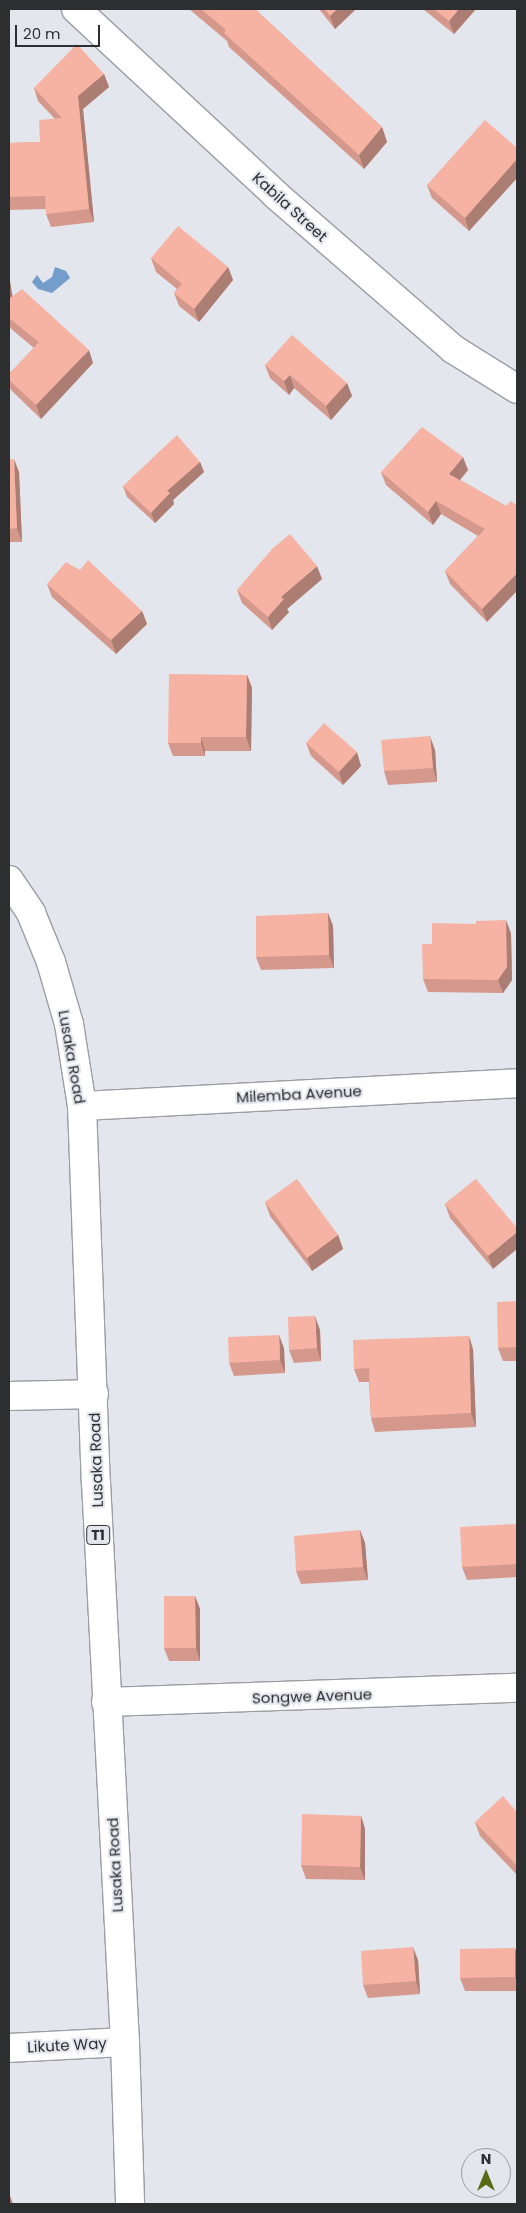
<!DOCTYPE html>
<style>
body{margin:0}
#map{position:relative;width:526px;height:2213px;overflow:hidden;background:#e3e6ed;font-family:Poppins,sans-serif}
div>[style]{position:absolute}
.water>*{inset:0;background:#739ecc}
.roads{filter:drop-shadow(1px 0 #9b9da4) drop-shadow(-1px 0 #9b9da4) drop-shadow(0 1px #9b9da4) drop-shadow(0 -1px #9b9da4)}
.minor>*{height:28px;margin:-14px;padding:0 14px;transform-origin:14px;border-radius:14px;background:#fff}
.trunk>*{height:28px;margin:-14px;padding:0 14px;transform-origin:14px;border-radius:14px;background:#fff}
.wall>*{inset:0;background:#d4998c}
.shaded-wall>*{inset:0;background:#ac7d72}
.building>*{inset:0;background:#f6b2a3}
span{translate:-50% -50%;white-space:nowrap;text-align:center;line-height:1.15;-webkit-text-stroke:4px #e3e6ed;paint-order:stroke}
.shield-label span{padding:1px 4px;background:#e3e6ed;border:1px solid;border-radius:4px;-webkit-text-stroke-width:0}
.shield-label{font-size:14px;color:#2d2e30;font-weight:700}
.street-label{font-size:15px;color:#2d2e30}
.frame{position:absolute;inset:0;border:10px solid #2d2e30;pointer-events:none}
.north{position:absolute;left:461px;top:2148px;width:50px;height:50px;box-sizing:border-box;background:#e3e6ed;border:1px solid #9a9ca1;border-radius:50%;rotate:0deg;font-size:14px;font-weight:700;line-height:20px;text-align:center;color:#2d2e30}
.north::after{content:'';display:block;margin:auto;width:18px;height:22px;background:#586a15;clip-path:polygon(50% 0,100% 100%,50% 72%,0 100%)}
.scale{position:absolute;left:15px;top:25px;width:85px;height:22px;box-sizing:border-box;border:2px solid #2d2e30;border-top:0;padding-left:6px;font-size:15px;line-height:18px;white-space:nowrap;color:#2d2e30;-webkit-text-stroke:4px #e3e6ed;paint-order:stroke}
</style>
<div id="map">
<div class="water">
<i style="clip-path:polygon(55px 267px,66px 271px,70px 278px,52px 293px,38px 289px,32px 282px,37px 275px,43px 283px,52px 277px)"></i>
</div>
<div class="roads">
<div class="minor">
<i style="left:76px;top:9px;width:273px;rotate:42.9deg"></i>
<i style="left:276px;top:195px;width:235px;rotate:41deg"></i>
<i style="left:453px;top:349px;width:75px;rotate:32deg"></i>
<i style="left:82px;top:1106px;width:436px;rotate:-3deg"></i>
<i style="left:9px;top:1396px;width:85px;rotate:-1.3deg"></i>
<i style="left:106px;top:1702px;width:411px;rotate:-2deg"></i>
<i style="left:9px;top:2048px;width:116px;rotate:-3deg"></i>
</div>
<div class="trunk">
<i style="left:9px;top:880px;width:40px;rotate:56deg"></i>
<i style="left:31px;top:913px;width:53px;rotate:67.8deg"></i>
<i style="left:51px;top:962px;width:65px;rotate:73.8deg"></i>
<i style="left:69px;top:1024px;width:83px;rotate:81deg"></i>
<i style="left:82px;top:1106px;width:376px;rotate:87.9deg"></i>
<i style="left:96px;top:1482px;width:561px;rotate:87.04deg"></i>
<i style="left:125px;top:2042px;width:162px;rotate:88.2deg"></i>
</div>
</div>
<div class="wall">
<i style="clip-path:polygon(189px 9px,255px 9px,382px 127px,387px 142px,364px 169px,229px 47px,227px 41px)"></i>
<i style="clip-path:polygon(319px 9px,356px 9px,335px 29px)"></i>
<i style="clip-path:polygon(423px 9px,476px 9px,454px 34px)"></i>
<i style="clip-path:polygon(104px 74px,109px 87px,83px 109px,94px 222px,51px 227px,46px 214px,46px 209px,9px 210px,9px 143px,40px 142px,55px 119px,38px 101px,34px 88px)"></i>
<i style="clip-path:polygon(517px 148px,517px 178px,469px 231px,432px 198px,427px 185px)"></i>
<i style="clip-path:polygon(151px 258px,228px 267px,233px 280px,199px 322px,179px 306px,174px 293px,177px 289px,156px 272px)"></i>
<i style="clip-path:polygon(9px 275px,12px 296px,93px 363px,41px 419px,11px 390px,9px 385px,9px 374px,34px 348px,9px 327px)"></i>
<i style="clip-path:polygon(265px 365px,347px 383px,352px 396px,331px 420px,294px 388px,289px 395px,270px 378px)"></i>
<i style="clip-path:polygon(9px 459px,19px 472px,22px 542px,9px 542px)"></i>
<i style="clip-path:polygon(200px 462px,204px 472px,173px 500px,174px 504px,155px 523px,127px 497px,123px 486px)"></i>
<i style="clip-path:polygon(468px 470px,460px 480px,506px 506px,487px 622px,450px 584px,445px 571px,478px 536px,441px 514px,433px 525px,386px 485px,381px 472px)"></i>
<i style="clip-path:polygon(322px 579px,287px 609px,289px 612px,272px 630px,242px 603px,237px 590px)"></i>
<i style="clip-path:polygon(47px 584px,142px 611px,147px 624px,116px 654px,52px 597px)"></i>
<i style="clip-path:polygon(247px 675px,252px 688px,251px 751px,205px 751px,205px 756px,173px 756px,168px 743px)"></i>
<i style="clip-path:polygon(306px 743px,361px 766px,343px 785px,311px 756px)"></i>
<i style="clip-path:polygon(435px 750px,437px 782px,388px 785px,384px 771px)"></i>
<i style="clip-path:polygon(328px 913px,333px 926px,334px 968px,261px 970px,256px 957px)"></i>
<i style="clip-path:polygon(511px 933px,512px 980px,503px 993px,428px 992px,423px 979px,432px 944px)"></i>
<i style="clip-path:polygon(476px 1179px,493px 1269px,450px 1218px,445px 1204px)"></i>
<i style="clip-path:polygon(265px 1202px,338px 1235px,343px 1249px,312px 1271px,270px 1216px)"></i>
<i style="clip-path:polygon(517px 1301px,517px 1361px,503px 1361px,498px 1348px)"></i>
<i style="clip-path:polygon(320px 1330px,321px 1361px,294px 1363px,289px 1350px)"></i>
<i style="clip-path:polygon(284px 1348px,285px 1373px,234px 1376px,229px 1363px)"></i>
<i style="clip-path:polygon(473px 1349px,476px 1427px,375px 1432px,371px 1418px,369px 1382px,359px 1382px,354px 1369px)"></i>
<i style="clip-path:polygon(517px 1524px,517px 1577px,467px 1580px,462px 1567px)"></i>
<i style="clip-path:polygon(360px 1530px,365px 1543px,368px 1580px,301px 1584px,296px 1571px)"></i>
<i style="clip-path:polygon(195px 1596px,200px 1609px,200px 1661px,169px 1661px,164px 1648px)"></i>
<i style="clip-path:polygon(517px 1812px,517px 1875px,480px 1836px,475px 1822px)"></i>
<i style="clip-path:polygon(361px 1816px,365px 1829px,365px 1880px,306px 1879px,301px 1865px)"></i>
<i style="clip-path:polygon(517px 1954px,517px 1991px,465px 1991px,460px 1978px)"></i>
<i style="clip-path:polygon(418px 1960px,420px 1994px,368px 1998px,363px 1985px)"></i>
</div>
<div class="shaded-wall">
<i style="clip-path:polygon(337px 9px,356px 9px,335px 29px,330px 16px)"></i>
<i style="clip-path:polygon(459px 9px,476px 9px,454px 34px,449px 21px)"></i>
<i style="clip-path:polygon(104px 74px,109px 87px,83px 109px,94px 222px,89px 209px,78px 96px)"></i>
<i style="clip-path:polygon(382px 127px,387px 142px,364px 169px,359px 155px)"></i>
<i style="clip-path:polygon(517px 159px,517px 178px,469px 231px,465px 218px)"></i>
<i style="clip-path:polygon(228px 267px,233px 280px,199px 322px,194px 309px)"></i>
<i style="clip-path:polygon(9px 275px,15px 311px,10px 298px,9px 291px)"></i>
<i style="clip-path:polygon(89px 350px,93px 363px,41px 419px,36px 405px)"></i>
<i style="clip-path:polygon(290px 375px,294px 388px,289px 395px,284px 381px)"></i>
<i style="clip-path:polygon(347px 383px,352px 396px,331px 420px,326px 406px)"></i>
<i style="clip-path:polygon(463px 457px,468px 470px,454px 487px,449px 474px)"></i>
<i style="clip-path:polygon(14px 459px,19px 472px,22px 542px,17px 528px)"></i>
<i style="clip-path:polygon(200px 462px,204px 472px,173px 500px,174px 504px,155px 523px,151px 513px,167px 491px)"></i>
<i style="clip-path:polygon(436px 501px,441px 514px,433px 525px,428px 512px)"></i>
<i style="clip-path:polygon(317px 566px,322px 579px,287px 609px,289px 612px,272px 630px,268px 617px,281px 597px)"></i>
<i style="clip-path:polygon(517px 573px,517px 591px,487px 622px,482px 609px)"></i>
<i style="clip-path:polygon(142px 611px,147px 624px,116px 654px,111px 640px)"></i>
<i style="clip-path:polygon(247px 675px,252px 688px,251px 751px,246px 737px)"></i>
<i style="clip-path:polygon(430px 736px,435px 750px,437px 782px,433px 768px)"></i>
<i style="clip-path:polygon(201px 737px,205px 751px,205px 756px,201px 743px)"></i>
<i style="clip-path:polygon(357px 752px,361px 766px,343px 785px,339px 772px)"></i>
<i style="clip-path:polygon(328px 913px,333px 926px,334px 968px,329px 955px)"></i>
<i style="clip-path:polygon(506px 920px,511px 933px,512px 980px,503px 993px,498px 980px)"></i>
<i style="clip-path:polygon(517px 1232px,517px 1249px,493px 1269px,488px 1256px)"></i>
<i style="clip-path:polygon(338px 1235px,343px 1249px,312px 1271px,307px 1258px)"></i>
<i style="clip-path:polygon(315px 1316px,320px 1330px,321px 1361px,317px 1348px)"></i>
<i style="clip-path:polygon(279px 1335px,284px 1348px,285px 1373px,280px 1360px)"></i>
<i style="clip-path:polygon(469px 1336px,473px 1349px,476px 1427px,471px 1413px)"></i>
<i style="clip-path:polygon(360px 1530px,365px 1543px,368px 1580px,363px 1567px)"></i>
<i style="clip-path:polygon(195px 1596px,200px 1609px,200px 1661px,196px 1648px)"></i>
<i style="clip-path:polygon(361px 1816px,365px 1829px,365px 1880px,360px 1867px)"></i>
<i style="clip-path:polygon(413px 1947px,418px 1960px,420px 1994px,416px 1981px)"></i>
<i style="clip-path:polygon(515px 1948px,517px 1954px,517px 1982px,515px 1977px)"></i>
<i style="clip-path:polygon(9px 2193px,13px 2204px,9px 2204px)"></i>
</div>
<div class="building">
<i style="clip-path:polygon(201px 9px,255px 9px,382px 127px,359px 155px,224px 33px,226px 30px)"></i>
<i style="clip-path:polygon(325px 9px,337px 9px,330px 16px)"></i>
<i style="clip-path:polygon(434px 9px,459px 9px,449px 21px)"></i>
<i style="clip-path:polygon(77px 44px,104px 74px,78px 96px,89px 209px,46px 214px,45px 196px,9px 197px,9px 143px,40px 142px,39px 120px,62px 118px,34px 88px)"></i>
<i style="clip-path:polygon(485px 120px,517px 148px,517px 159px,465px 218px,427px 185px)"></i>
<i style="clip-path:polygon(178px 226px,228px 267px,194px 309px,174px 293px,182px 284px,151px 258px)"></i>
<i style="clip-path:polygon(22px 289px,89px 350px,36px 405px,9px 380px,9px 374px,39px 342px,9px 318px,9px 291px,10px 298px)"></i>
<i style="clip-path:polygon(292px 335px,347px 383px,326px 406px,290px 375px,284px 381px,265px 365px)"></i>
<i style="clip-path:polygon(422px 427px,463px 457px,449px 474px,506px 506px,511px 501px,517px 506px,517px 573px,482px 609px,445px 571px,485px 529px,436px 501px,428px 512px,381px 472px)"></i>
<i style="clip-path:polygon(177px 435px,200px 462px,167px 491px,170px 493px,151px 513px,123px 486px)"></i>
<i style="clip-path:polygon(9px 459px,14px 459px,17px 528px,9px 529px)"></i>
<i style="clip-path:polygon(290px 534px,317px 566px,281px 597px,284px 599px,268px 617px,237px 590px,272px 549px)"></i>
<i style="clip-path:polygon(88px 560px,142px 611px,111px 640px,47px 584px,66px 562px,80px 570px)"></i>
<i style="clip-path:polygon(169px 674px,247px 675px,246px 737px,201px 737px,201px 743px,168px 743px)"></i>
<i style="clip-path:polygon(324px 723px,357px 752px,339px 772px,306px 743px)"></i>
<i style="clip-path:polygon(430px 736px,433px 768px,384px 771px,381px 740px)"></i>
<i style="clip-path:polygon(328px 913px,329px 955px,256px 957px,256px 916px)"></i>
<i style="clip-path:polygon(506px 920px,507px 967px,498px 980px,423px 979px,422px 944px,432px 944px,432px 923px,476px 924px,476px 921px)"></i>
<i style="clip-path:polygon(297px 1179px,338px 1235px,307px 1258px,265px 1202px)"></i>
<i style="clip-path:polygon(476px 1179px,517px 1228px,517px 1232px,488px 1256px,445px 1204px)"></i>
<i style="clip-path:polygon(517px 1301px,517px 1347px,498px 1348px,497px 1302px)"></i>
<i style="clip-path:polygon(315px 1316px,317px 1348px,289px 1350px,288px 1317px)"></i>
<i style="clip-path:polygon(279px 1335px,280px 1360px,229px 1363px,228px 1337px)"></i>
<i style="clip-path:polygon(469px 1336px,471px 1413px,371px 1418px,369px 1368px,354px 1369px,353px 1340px)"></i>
<i style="clip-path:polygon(517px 1524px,517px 1564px,462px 1567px,460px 1527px)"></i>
<i style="clip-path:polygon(360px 1530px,363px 1567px,296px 1571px,294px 1536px)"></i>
<i style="clip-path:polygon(164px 1596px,195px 1596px,196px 1648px,164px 1648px)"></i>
<i style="clip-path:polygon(503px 1796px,517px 1812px,517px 1866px,475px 1822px)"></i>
<i style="clip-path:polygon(302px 1814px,361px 1816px,360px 1867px,301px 1865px)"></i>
<i style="clip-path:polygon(413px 1947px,416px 1981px,363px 1985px,361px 1951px)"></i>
<i style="clip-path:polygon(515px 1948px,515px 1977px,460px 1978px,460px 1949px)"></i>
</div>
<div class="shield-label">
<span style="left:98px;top:1535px">T1</span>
</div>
<div class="street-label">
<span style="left:290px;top:207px;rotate:42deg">Kabila Street</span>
<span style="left:72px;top:1057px;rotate:80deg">Lusaka Road</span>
<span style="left:299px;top:1094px;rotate:-3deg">Milemba Avenue</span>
<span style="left:96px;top:1460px;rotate:-92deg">Lusaka Road</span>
<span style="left:312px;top:1696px;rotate:-2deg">Songwe Avenue</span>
<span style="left:115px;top:1865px;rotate:-93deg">Lusaka Road</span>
<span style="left:67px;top:2045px;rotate:-3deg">Likute Way</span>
</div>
<div class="frame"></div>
<div class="north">N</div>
<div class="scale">20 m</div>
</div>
